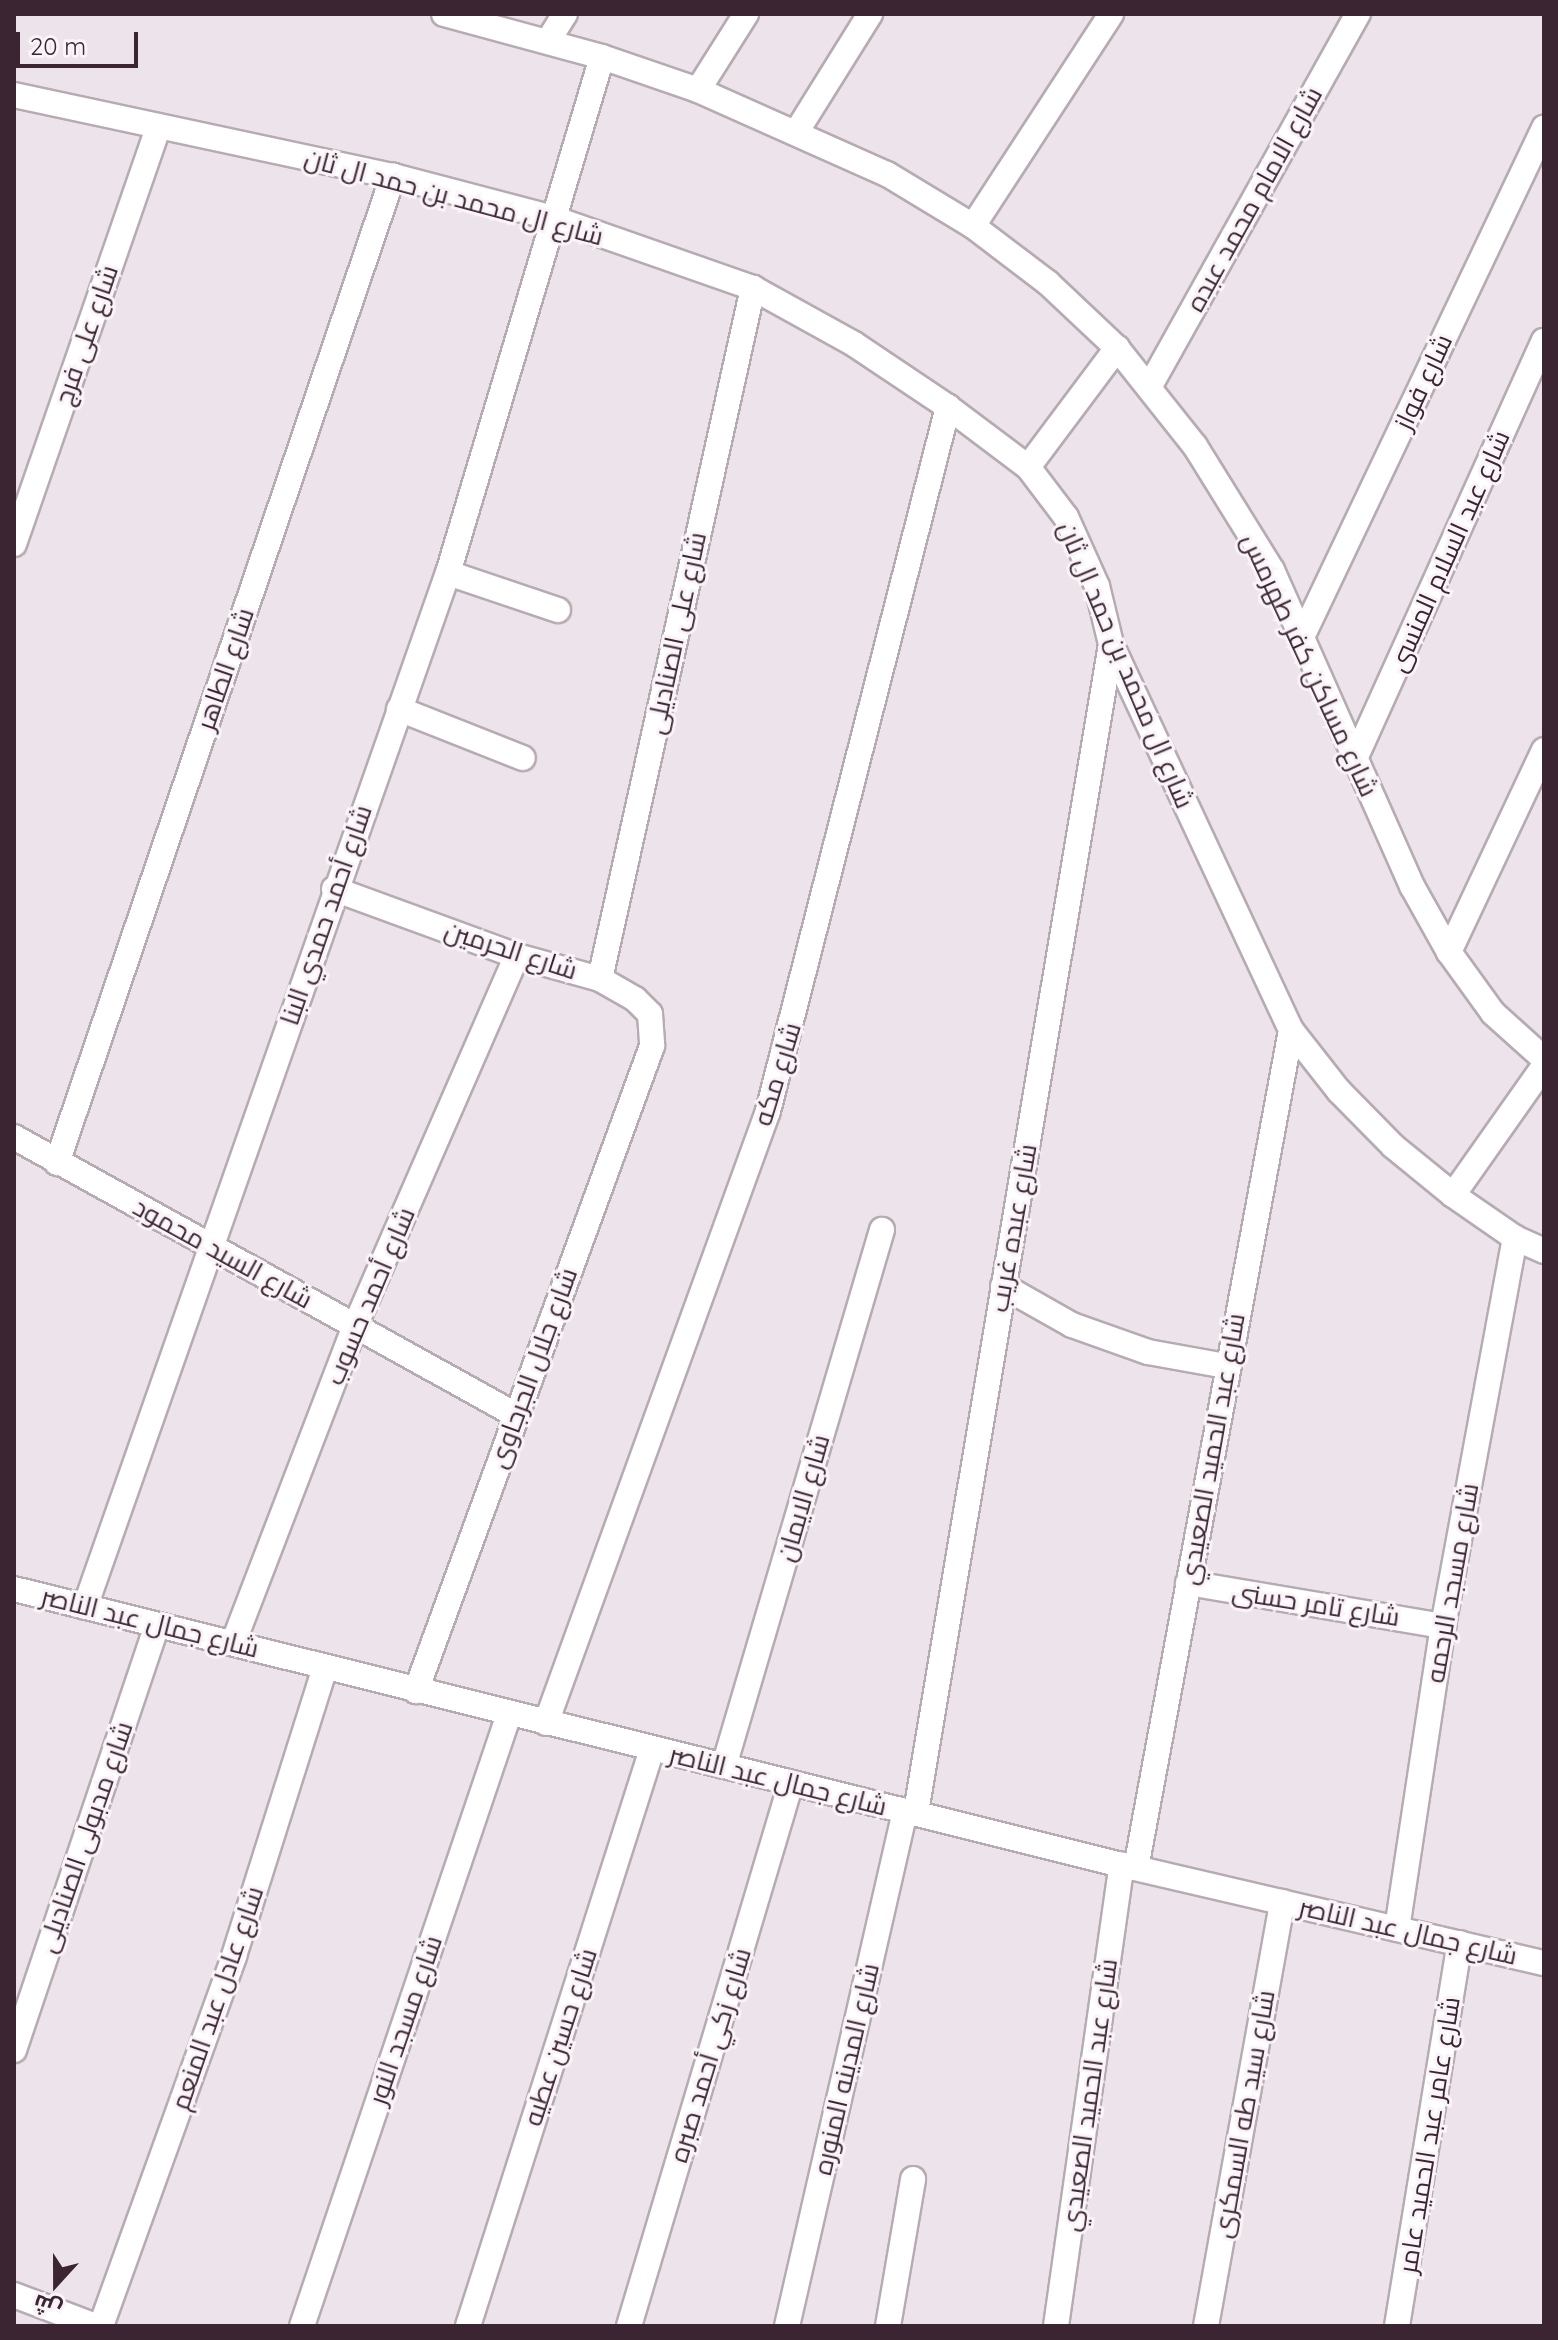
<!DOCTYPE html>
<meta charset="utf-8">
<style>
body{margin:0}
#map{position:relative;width:1558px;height:2340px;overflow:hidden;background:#ece4ea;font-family:Quicksand,Cairo,sans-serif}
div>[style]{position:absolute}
.roads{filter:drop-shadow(2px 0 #b7abb3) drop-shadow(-2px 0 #b7abb3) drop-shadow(0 2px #b7abb3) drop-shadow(0 -2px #b7abb3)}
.minor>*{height:24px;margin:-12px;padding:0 12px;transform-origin:12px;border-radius:12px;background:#fff}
span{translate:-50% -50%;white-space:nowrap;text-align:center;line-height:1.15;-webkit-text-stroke:6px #f9f4f8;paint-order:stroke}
.street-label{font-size:26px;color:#3c2533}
.frame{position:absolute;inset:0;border:16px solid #3c2533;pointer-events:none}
.north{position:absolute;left:16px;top:2244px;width:80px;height:80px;-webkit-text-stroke:6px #f9f4f8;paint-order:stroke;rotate:201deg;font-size:22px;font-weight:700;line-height:32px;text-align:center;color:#3c2533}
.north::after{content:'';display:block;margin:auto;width:28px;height:36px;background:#3c2533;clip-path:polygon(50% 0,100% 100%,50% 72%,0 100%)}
.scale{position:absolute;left:16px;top:32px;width:122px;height:36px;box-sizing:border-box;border:4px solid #3c2533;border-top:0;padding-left:10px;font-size:24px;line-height:28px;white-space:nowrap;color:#3c2533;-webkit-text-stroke:6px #f9f4f8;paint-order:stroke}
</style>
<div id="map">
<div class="roads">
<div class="minor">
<i style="left:444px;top:14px;width:164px;rotate:15.2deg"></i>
<i style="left:602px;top:57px;width:102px;rotate:19deg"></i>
<i style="left:698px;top:90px;width:207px;rotate:24deg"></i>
<i style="left:887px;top:174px;width:100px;rotate:31.2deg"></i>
<i style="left:973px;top:226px;width:94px;rotate:37.2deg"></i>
<i style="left:1048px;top:283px;width:95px;rotate:43.3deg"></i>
<i style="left:1117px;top:348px;width:125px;rotate:51.5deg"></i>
<i style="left:1195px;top:446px;width:146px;rotate:58.2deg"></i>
<i style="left:1272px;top:570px;width:346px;rotate:66.1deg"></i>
<i style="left:1412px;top:886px;width:76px;rotate:60.7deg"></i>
<i style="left:1449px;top:952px;width:75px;rotate:54.2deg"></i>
<i style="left:1493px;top:1013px;width:69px;rotate:42deg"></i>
<i style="left:548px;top:41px;width:32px;rotate:-58deg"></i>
<i style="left:698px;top:90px;width:90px;rotate:-57.7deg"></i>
<i style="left:14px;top:95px;width:388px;rotate:12.1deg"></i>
<i style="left:393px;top:176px;width:165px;rotate:14.7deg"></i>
<i style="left:553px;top:218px;width:212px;rotate:19.3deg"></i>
<i style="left:753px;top:288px;width:115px;rotate:29deg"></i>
<i style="left:854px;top:344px;width:113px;rotate:33.8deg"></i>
<i style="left:948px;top:407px;width:100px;rotate:36.9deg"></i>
<i style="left:1028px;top:467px;width:63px;rotate:52.8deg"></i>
<i style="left:1066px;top:517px;width:76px;rotate:65.8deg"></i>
<i style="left:1097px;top:586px;width:60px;rotate:76.4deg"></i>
<i style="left:1111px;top:644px;width:426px;rotate:65deg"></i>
<i style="left:1291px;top:1030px;width:78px;rotate:51.8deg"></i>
<i style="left:1339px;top:1091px;width:77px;rotate:45.5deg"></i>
<i style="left:1393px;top:1146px;width:77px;rotate:39.2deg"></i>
<i style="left:1453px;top:1195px;width:75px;rotate:34.7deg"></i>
<i style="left:1515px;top:1238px;width:32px;rotate:24deg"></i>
<i style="left:797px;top:131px;width:138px;rotate:-58deg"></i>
<i style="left:973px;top:226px;width:253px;rotate:-56.9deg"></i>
<i style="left:1151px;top:384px;width:424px;rotate:-60.8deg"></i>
<i style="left:1028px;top:467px;width:149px;rotate:-53.2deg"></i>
<i style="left:14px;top:544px;width:442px;rotate:-70.9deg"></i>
<i style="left:448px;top:573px;width:116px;rotate:18.6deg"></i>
<i style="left:1302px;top:637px;width:564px;rotate:-64.57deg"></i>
<i style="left:399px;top:709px;width:133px;rotate:21.6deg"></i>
<i style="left:1354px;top:761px;width:461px;rotate:-65.7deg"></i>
<i style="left:334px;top:889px;width:195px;rotate:20.1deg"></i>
<i style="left:517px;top:956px;width:86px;rotate:15.5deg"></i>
<i style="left:600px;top:979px;width:40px;rotate:29.7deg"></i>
<i style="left:635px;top:999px;width:21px;rotate:45deg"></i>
<i style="left:650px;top:1014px;width:32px;rotate:86deg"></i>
<i style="left:652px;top:1046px;width:687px;rotate:110.1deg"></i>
<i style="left:1449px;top:952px;width:223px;rotate:-64.8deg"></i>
<i style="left:600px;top:979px;width:708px;rotate:-77.52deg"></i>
<i style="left:14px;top:1137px;width:574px;rotate:28.98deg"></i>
<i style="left:57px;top:1163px;width:1043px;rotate:-71.2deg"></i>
<i style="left:1453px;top:1195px;width:158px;rotate:-54.8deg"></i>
<i style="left:1003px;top:1286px;width:79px;rotate:29.5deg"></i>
<i style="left:1072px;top:1325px;width:81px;rotate:19.6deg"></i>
<i style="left:1148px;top:1352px;width:79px;rotate:10.2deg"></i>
<i style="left:1188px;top:1583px;width:259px;rotate:9.6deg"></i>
<i style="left:14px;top:1589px;width:1142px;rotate:13.99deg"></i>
<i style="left:1122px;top:1865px;width:433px;rotate:13.1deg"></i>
<i style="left:85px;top:1607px;width:1096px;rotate:-70.66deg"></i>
<i style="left:448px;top:573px;width:538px;rotate:-73.38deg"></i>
<i style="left:234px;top:1641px;width:337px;rotate:-69deg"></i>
<i style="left:355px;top:1326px;width:404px;rotate:-66.4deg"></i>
<i style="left:546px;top:1723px;width:651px;rotate:-70.06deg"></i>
<i style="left:768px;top:1111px;width:727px;rotate:-75.66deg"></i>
<i style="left:724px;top:1766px;width:559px;rotate:-73.58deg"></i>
<i style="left:916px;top:1812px;width:1184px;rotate:-80.52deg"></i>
<i style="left:1136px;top:1868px;width:852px;rotate:-79.52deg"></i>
<i style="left:1397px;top:1929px;width:306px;rotate:-81.4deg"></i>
<i style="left:1443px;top:1626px;width:395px;rotate:-79.5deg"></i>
<i style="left:14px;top:2050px;width:448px;rotate:-71.4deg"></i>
<i style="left:14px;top:2295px;width:87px;rotate:20.9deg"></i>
<i style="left:101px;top:2326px;width:393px;rotate:-70.2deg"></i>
<i style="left:234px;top:1956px;width:302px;rotate:-72.5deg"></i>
<i style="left:302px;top:2326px;width:646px;rotate:-71.31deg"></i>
<i style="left:468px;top:2326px;width:606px;rotate:-72.31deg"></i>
<i style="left:629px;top:2326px;width:567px;rotate:-73.39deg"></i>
<i style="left:787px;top:2326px;width:528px;rotate:-77.09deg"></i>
<i style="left:888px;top:2326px;width:149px;rotate:-80.3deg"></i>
<i style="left:1056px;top:2326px;width:466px;rotate:-81.9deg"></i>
<i style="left:1206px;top:2326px;width:431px;rotate:-79.8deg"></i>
<i style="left:1397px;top:2326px;width:388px;rotate:-80.7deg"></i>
</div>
</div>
<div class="street-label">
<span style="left:454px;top:197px;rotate:15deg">شارع ال محمد بن حمد ال ثان</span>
<span style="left:1254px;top:199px;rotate:-61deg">شارع الامام محمد عبده</span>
<span style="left:86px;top:335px;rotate:-71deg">شارع على فرج</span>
<span style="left:1423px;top:382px;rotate:-65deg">شارع فواز</span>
<span style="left:1449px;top:551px;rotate:-66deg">شارع عبد السلام المنسى</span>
<span style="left:676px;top:633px;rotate:-78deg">شارع على الصناديلى</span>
<span style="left:1126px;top:665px;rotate:67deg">شارع ال محمد بن حمد ال ثان</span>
<span style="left:1310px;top:665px;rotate:65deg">شارع مساكن كفر طهرمس</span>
<span style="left:225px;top:669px;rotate:-71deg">شارع الطاهر</span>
<span style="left:326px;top:915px;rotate:-71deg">شارع أحمد حمدي البنا</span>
<span style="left:511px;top:950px;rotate:18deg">شارع الحرمين</span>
<span style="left:777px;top:1074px;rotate:-73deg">شارع مكه</span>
<span style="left:1013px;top:1228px;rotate:-80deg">شارع عبده غريب</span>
<span style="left:223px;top:1253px;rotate:29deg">شارع السيد محمود</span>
<span style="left:370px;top:1296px;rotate:-67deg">شارع أحمد حسوب</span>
<span style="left:533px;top:1368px;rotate:-70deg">شارع جلال الجرجاوى</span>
<span style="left:1212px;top:1449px;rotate:-80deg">شارع عبد الحميد الصعيدي</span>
<span style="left:803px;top:1498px;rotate:-74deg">شارع الايمان</span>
<span style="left:1452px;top:1583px;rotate:-80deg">شارع مسجد الرحمه</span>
<span style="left:1316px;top:1604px;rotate:9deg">شارع تامر حسنى</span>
<span style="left:150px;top:1622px;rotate:14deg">شارع جمال عبد الناصر</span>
<span style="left:778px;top:1780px;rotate:14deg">شارع جمال عبد الناصر</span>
<span style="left:85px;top:1837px;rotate:-71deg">شارع مدبولى الصناديلى</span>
<span style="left:1408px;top:1931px;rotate:13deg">شارع جمال عبد الناصر</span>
<span style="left:217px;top:1998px;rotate:-71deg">شارع عادل عبد المنعم</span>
<span style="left:405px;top:2020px;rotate:-71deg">شارع مسجد النور</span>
<span style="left:560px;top:2037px;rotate:-72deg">شارع حسين عطيه</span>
<span style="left:710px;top:2055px;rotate:-73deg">شارع زكي أحمد صبره</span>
<span style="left:846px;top:2069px;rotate:-77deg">شارع المدينه المنوره</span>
<span style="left:1089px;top:2095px;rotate:-82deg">شارع عبد الحميد الصعيدي</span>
<span style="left:1244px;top:2114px;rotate:-80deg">شارع سيد طه السمكرى</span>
<span style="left:1429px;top:2135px;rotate:-81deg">شارع عامر عبد الحميد عامر</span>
</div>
<div class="frame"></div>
<div class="north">ش</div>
<div class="scale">20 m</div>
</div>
